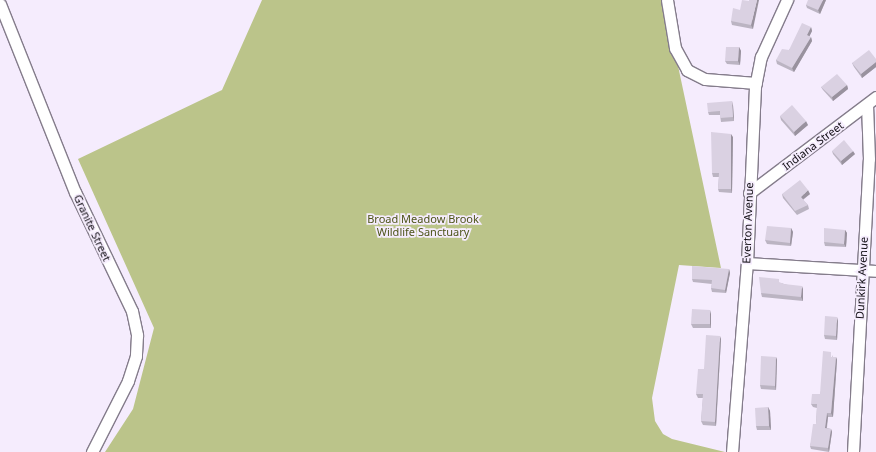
<!DOCTYPE html>
<style>
body{margin:0}
#map{position:relative;width:876px;height:452px;overflow:hidden;background:#f5ecfd;font-family:"Noto Sans",sans-serif}
div>[style]{position:absolute}
.green>*{inset:0;background:#bbc48a}
.roads{filter:drop-shadow(1px 0 #847c8b) drop-shadow(-1px 0 #847c8b) drop-shadow(0 1px #847c8b) drop-shadow(0 -1px #847c8b)}
.minor>*{height:11px;margin:-5.5px;padding:0 5.5px;transform-origin:5.5px;border-radius:5.5px;background:#fff}
.wall>*{inset:0;background:#bbb4c2}
.shaded-wall>*{inset:0;background:#99929e}
.building>*{inset:0;background:#dad1e2}
span{translate:-50% -50%;white-space:nowrap;text-align:center;line-height:1.15;-webkit-text-stroke:3.5px #f5ecfd;paint-order:stroke}
.street-label{font-size:11px;color:#100d13}
.park-label{font-size:11px;color:#4d5419}
</style>
<div id="map">
<div class="green">
<i style="clip-path:polygon(262px 0,664px 0,721px 268px,679px 265px,652px 398px,655px 421px,663px 434px,672px 439px,725px 452px,105px 452px,133px 409px,154px 328px,78px 159px,222px 90px)"></i>
</div>
<div class="roads">
<div class="minor">
<i style="left:667px;top:0;width:49px;rotate:80.5deg"></i>
<i style="left:675px;top:48px;width:25px;rotate:61deg"></i>
<i style="left:687px;top:70px;width:20px;rotate:27deg"></i>
<i style="left:705px;top:79px;width:51px;rotate:4.5deg"></i>
<i style="left:0;top:4px;width:202px;rotate:68.3deg"></i>
<i style="left:75px;top:192px;width:132px;rotate:64.4deg"></i>
<i style="left:132px;top:311px;width:25px;rotate:78deg"></i>
<i style="left:137px;top:335px;width:21px;rotate:93deg"></i>
<i style="left:136px;top:356px;width:26px;rotate:108deg"></i>
<i style="left:128px;top:381px;width:80px;rotate:116.9deg"></i>
<i style="left:749px;top:193px;width:159px;rotate:-37.1deg"></i>
<i style="left:747px;top:263px;width:129px;rotate:3.5deg"></i>
<i style="left:732px;top:452px;width:190px;rotate:-85.5deg"></i>
<i style="left:747px;top:263px;width:176px;rotate:-87.4deg"></i>
<i style="left:755px;top:87px;width:31px;rotate:-79deg"></i>
<i style="left:761px;top:57px;width:63px;rotate:-65.5deg"></i>
<i style="left:853px;top:452px;width:293px;rotate:-86.9deg"></i>
<i style="left:869px;top:159px;width:54px;rotate:-92.1deg"></i>
</div>
</div>
<div class="wall">
<i style="clip-path:polygon(826px 0,820px 14px,807px 8px,806px 5px)"></i>
<i style="clip-path:polygon(749px 1px,753px 29px,732px 25px,731px 21px)"></i>
<i style="clip-path:polygon(811px 27px,812px 31px,809px 37px,811px 37px,812px 41px,794px 72px,777px 64px,776px 60px,789px 50px)"></i>
<i style="clip-path:polygon(739px 47px,741px 51px,740px 65px,727px 64px,725px 61px)"></i>
<i style="clip-path:polygon(876px 59px,876px 67px,862px 78px,854px 67px,852px 63px)"></i>
<i style="clip-path:polygon(847px 85px,848px 89px,833px 101px,823px 90px,821px 87px)"></i>
<i style="clip-path:polygon(733px 105px,734px 121px,721px 122px,720px 115px,709px 115px,708px 112px)"></i>
<i style="clip-path:polygon(780px 116px,808px 125px,795px 136px,781px 120px)"></i>
<i style="clip-path:polygon(733px 137px,732px 193px,719px 192px,718px 189px,719px 177px,713px 177px,712px 173px)"></i>
<i style="clip-path:polygon(832px 151px,855px 154px,842px 165px,833px 154px)"></i>
<i style="clip-path:polygon(782px 194px,810px 194px,803px 200px,808px 205px,809px 209px,797px 215px,783px 198px)"></i>
<i style="clip-path:polygon(791px 228px,793px 232px,791px 246px,767px 244px,765px 240px)"></i>
<i style="clip-path:polygon(845px 230px,847px 233px,846px 247px,825px 246px,824px 242px)"></i>
<i style="clip-path:polygon(729px 269px,730px 273px,726px 293px,712px 292px,711px 288px,712px 284px,693px 282px,692px 279px)"></i>
<i style="clip-path:polygon(781px 283px,784px 284px,803px 289px,803px 301px,762px 297px,761px 293px)"></i>
<i style="clip-path:polygon(711px 314px,711px 328px,693px 328px,691px 324px)"></i>
<i style="clip-path:polygon(838px 321px,837px 340px,825px 339px,824px 335px)"></i>
<i style="clip-path:polygon(721px 339px,716px 426px,703px 425px,701px 421px,703px 398px,698px 398px,696px 394px,704px 369px)"></i>
<i style="clip-path:polygon(833px 355px,833px 357px,836px 357px,837px 360px,833px 417px,828px 417px,827px 428px,831px 429px,832px 432px,829px 452px,811px 449px,810px 446px,816px 424px,817px 408px,813px 407px,811px 404px,820px 394px)"></i>
<i style="clip-path:polygon(776px 357px,777px 360px,776px 390px,761px 389px,760px 385px)"></i>
<i style="clip-path:polygon(768px 407px,770px 411px,771px 430px,757px 430px,756px 426px)"></i>
</div>
<div class="shaded-wall">
<i style="clip-path:polygon(757px 0,759px 0,753px 29px,751px 25px)"></i>
<i style="clip-path:polygon(823px 0,826px 0,820px 14px,818px 10px)"></i>
<i style="clip-path:polygon(811px 27px,812px 31px,808px 39px,807px 35px)"></i>
<i style="clip-path:polygon(811px 37px,812px 41px,794px 72px,792px 68px)"></i>
<i style="clip-path:polygon(739px 47px,741px 51px,740px 65px,738px 61px)"></i>
<i style="clip-path:polygon(876px 62px,876px 67px,862px 78px,861px 74px)"></i>
<i style="clip-path:polygon(847px 85px,848px 89px,833px 101px,832px 97px)"></i>
<i style="clip-path:polygon(732px 101px,733px 105px,734px 121px,733px 117px)"></i>
<i style="clip-path:polygon(806px 121px,808px 125px,795px 136px,794px 132px)"></i>
<i style="clip-path:polygon(731px 134px,733px 137px,732px 193px,731px 189px)"></i>
<i style="clip-path:polygon(853px 151px,855px 154px,842px 165px,841px 161px)"></i>
<i style="clip-path:polygon(808px 190px,810px 194px,802px 200px,801px 197px)"></i>
<i style="clip-path:polygon(791px 228px,793px 232px,791px 246px,790px 243px)"></i>
<i style="clip-path:polygon(845px 230px,847px 233px,846px 247px,844px 244px)"></i>
<i style="clip-path:polygon(729px 269px,730px 273px,726px 293px,725px 290px)"></i>
<i style="clip-path:polygon(802px 286px,803px 289px,803px 301px,801px 297px)"></i>
<i style="clip-path:polygon(710px 310px,711px 314px,711px 328px,710px 324px)"></i>
<i style="clip-path:polygon(837px 317px,838px 321px,837px 340px,836px 336px)"></i>
<i style="clip-path:polygon(720px 336px,721px 339px,716px 426px,715px 422px)"></i>
<i style="clip-path:polygon(776px 357px,777px 360px,776px 390px,775px 386px)"></i>
<i style="clip-path:polygon(836px 357px,837px 360px,833px 417px,831px 413px)"></i>
<i style="clip-path:polygon(768px 407px,770px 411px,771px 430px,769px 426px)"></i>
<i style="clip-path:polygon(827px 413px,828px 417px,826px 431px,825px 428px)"></i>
<i style="clip-path:polygon(831px 429px,832px 432px,829px 452px,828px 448px)"></i>
</div>
<div class="building">
<i style="clip-path:polygon(742px 0,749px 1px,749px 0,757px 0,751px 25px,731px 21px,733px 8px,740px 10px)"></i>
<i style="clip-path:polygon(808px 0,823px 0,818px 10px,806px 5px)"></i>
<i style="clip-path:polygon(802px 23px,811px 27px,807px 35px,811px 37px,792px 68px,776px 60px,782px 49px,789px 50px)"></i>
<i style="clip-path:polygon(726px 47px,739px 47px,738px 61px,725px 61px)"></i>
<i style="clip-path:polygon(869px 50px,876px 59px,876px 62px,861px 74px,852px 63px)"></i>
<i style="clip-path:polygon(837px 74px,847px 85px,832px 97px,821px 87px)"></i>
<i style="clip-path:polygon(732px 101px,733px 117px,720px 118px,720px 111px,708px 112px,707px 103px)"></i>
<i style="clip-path:polygon(792px 105px,806px 121px,794px 132px,780px 116px)"></i>
<i style="clip-path:polygon(711px 132px,731px 134px,731px 189px,718px 189px,719px 173px,712px 173px)"></i>
<i style="clip-path:polygon(844px 140px,853px 151px,841px 161px,832px 151px)"></i>
<i style="clip-path:polygon(800px 180px,808px 190px,801px 197px,808px 205px,795px 211px,782px 194px)"></i>
<i style="clip-path:polygon(767px 226px,791px 228px,790px 243px,765px 240px)"></i>
<i style="clip-path:polygon(824px 228px,845px 230px,844px 244px,824px 242px)"></i>
<i style="clip-path:polygon(692px 266px,729px 269px,725px 290px,711px 288px,712px 280px,692px 279px)"></i>
<i style="clip-path:polygon(759px 277px,779px 279px,779px 282px,784px 284px,802px 286px,801px 297px,761px 293px)"></i>
<i style="clip-path:polygon(692px 309px,710px 310px,710px 324px,691px 324px)"></i>
<i style="clip-path:polygon(825px 316px,837px 317px,836px 336px,824px 335px)"></i>
<i style="clip-path:polygon(706px 335px,720px 336px,715px 422px,701px 421px,703px 394px,696px 394px,698px 369px,704px 369px)"></i>
<i style="clip-path:polygon(823px 351px,831px 352px,831px 357px,836px 357px,831px 413px,827px 413px,825px 428px,831px 429px,828px 448px,810px 446px,813px 424px,816px 424px,817px 404px,811px 404px,812px 394px,820px 394px)"></i>
<i style="clip-path:polygon(761px 356px,776px 357px,775px 386px,760px 385px)"></i>
<i style="clip-path:polygon(768px 407px,769px 426px,756px 426px,755px 408px)"></i>
</div>
<div class="street-label">
<span style="left:813px;top:146px;rotate:-37deg">Indiana Street</span>
<span style="left:748px;top:223px;rotate:-88deg">Everton Avenue</span>
<span style="left:92px;top:228px;rotate:65deg">Granite Street</span>
<span style="left:862px;top:278px;rotate:-87deg">Dunkirk Avenue</span>
</div>
<div class="park-label">
<span style="left:423px;top:226px">Broad Meadow Brook<br>Wildlife Sanctuary</span>
</div>
</div>
